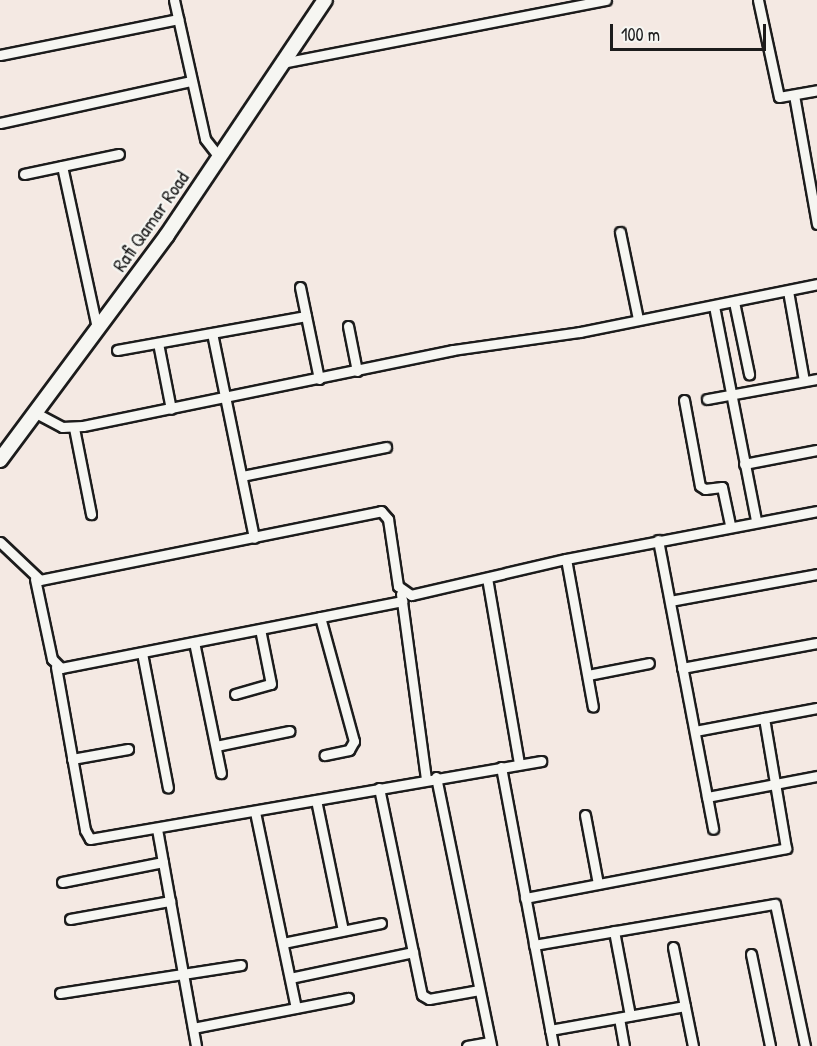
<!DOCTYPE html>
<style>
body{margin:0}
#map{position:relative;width:817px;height:1046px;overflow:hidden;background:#f4e9e3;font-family:"Patrick Hand",sans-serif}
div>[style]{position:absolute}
.roads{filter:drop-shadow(2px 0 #1c1c1c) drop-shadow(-2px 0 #1c1c1c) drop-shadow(0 2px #1c1c1c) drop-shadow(0 -2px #1c1c1c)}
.street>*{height:9px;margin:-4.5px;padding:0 4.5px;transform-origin:4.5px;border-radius:4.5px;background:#f6f6f2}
.secondary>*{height:14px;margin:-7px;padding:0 7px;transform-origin:7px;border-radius:7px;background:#f6f6f2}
span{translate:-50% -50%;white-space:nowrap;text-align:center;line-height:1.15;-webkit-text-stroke:4.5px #f6f6f2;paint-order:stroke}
.street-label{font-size:20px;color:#1c1c1c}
.scale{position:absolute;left:610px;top:24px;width:156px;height:27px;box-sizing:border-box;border:3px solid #1c1c1c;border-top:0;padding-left:8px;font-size:18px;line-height:21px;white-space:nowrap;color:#1c1c1c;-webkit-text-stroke:4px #f6f6f2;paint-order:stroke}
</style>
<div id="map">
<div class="roads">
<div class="street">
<i style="left:174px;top:0;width:142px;rotate:77.4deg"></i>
<i style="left:205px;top:139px;width:23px;rotate:52deg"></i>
<i style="left:758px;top:0;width:99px;rotate:77.8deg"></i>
<i style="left:779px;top:97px;width:39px;rotate:-10deg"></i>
<i style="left:0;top:55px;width:182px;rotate:-11.4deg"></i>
<i style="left:282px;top:63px;width:330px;rotate:-11deg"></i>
<i style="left:794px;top:95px;width:131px;rotate:79.9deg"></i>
<i style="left:0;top:123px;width:196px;rotate:-12.4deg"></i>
<i style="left:62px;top:166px;width:166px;rotate:77.8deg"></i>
<i style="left:24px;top:174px;width:97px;rotate:-11.9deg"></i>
<i style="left:620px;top:232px;width:89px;rotate:78.3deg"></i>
<i style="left:300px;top:287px;width:94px;rotate:78.3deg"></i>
<i style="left:788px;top:291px;width:91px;rotate:79.9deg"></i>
<i style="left:734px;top:302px;width:74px;rotate:78.2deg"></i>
<i style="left:714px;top:306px;width:219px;rotate:78.9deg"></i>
<i style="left:348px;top:326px;width:46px;rotate:78.7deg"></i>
<i style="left:212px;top:333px;width:209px;rotate:78.4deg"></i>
<i style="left:158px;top:343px;width:67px;rotate:78.9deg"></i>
<i style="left:117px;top:350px;width:192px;rotate:-10.2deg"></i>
<i style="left:707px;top:399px;width:112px;rotate:-10.3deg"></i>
<i style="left:684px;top:400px;width:87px;rotate:79.5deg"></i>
<i style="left:700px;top:486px;width:6px;rotate:31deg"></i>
<i style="left:705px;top:489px;width:17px;rotate:-7deg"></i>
<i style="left:722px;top:487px;width:40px;rotate:78deg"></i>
<i style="left:34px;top:412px;width:32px;rotate:28deg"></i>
<i style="left:62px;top:427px;width:21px;rotate:-3deg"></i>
<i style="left:83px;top:426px;width:378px;rotate:-11.6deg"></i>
<i style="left:453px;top:350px;width:128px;rotate:-8.1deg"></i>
<i style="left:580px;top:332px;width:242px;rotate:-11.4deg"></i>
<i style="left:74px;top:428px;width:88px;rotate:78.8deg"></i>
<i style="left:744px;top:464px;width:74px;rotate:-10.9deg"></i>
<i style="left:242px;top:476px;width:147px;rotate:-11.4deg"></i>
<i style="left:658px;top:540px;width:294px;rotate:79.2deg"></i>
<i style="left:0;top:542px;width:55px;rotate:43.5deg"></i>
<i style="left:40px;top:580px;width:348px;rotate:-11.4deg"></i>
<i style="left:381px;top:511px;width:11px;rotate:49deg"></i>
<i style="left:388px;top:519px;width:68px;rotate:81.5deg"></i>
<i style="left:398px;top:586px;width:16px;rotate:35deg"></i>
<i style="left:411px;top:595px;width:159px;rotate:-13.1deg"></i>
<i style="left:566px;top:559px;width:256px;rotate:-10.8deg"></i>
<i style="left:566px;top:559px;width:150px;rotate:79.7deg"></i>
<i style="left:487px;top:578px;width:189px;rotate:80.2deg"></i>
<i style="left:35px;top:579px;width:82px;rotate:78deg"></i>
<i style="left:52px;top:659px;width:13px;rotate:45deg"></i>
<i style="left:61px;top:668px;width:348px;rotate:-11.1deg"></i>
<i style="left:401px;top:594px;width:187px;rotate:82.3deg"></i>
<i style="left:670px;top:601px;width:149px;rotate:-10.4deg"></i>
<i style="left:320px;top:617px;width:129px;rotate:74.7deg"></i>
<i style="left:354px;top:741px;width:10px;rotate:119deg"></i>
<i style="left:349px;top:750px;width:25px;rotate:168deg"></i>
<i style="left:194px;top:642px;width:134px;rotate:78.4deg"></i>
<i style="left:142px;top:653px;width:137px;rotate:79.1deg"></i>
<i style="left:56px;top:667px;width:166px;rotate:79.9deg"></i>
<i style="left:85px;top:830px;width:10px;rotate:61deg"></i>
<i style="left:90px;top:839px;width:458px;rotate:-9.8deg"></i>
<i style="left:682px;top:668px;width:137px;rotate:-10.5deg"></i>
<i style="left:588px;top:675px;width:62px;rotate:-11.1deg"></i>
<i style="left:235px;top:694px;width:37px;rotate:-16deg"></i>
<i style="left:271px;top:684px;width:56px;rotate:-101.3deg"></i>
<i style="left:695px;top:731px;width:124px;rotate:-10.7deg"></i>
<i style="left:216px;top:746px;width:75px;rotate:-11.6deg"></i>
<i style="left:72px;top:759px;width:57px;rotate:-10.1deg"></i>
<i style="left:501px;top:767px;width:284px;rotate:79.4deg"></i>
<i style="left:436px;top:777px;width:275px;rotate:78.4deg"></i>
<i style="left:379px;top:788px;width:211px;rotate:78.3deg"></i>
<i style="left:422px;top:995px;width:8px;rotate:30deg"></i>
<i style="left:429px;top:999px;width:51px;rotate:-10.2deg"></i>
<i style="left:707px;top:797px;width:112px;rotate:-10.8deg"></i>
<i style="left:316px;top:800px;width:133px;rotate:78.3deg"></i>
<i style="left:255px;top:812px;width:200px;rotate:78.2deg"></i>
<i style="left:585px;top:815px;width:70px;rotate:79.3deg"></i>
<i style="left:157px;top:829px;width:220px;rotate:79.8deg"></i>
<i style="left:62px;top:882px;width:103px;rotate:-11.2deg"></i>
<i style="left:525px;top:898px;width:266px;rotate:-10.8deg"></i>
<i style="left:786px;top:848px;width:132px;rotate:-99.6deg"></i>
<i style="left:70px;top:919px;width:102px;rotate:-10.2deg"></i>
<i style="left:614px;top:931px;width:86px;rotate:79.3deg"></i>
<i style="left:283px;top:943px;width:100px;rotate:-11.5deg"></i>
<i style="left:534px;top:945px;width:244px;rotate:-9.7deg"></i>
<i style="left:775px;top:904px;width:145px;rotate:78.1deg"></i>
<i style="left:673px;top:947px;width:101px;rotate:78.6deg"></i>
<i style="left:751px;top:954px;width:94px;rotate:78.3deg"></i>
<i style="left:290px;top:978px;width:126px;rotate:-11.9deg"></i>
<i style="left:60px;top:993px;width:183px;rotate:-8.8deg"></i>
<i style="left:619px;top:1018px;width:28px;rotate:80deg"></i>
<i style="left:193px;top:1028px;width:158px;rotate:-11deg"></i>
<i style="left:550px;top:1030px;width:137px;rotate:-10.1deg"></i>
<i style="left:467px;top:1046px;width:23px;rotate:-10deg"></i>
</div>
<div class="secondary">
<i style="left:0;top:460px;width:280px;rotate:-53.4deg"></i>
<i style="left:167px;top:235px;width:283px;rotate:-56.1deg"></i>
</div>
</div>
<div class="street-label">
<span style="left:150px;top:221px;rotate:-55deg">Rafi Qamar Road</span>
</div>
<div class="scale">100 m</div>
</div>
